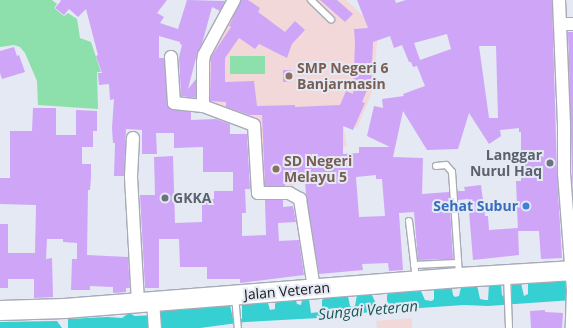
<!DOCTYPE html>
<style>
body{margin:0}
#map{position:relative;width:573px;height:328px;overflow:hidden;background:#e4e9f3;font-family:"Open Sans",sans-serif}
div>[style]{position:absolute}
.education>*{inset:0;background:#f3d8d9}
.green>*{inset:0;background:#8ddfac}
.water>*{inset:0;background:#36d0d3}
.building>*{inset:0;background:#cfa5f8}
.roads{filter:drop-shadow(1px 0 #a6abb5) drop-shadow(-1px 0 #a6abb5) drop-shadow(0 1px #a6abb5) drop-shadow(0 -1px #a6abb5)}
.service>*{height:6px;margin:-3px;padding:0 3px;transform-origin:3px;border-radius:3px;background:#fff}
.minor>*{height:12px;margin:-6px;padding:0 6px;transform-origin:6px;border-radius:6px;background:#fff}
.primary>*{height:19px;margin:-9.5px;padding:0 9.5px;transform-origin:9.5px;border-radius:9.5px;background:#fff}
.dots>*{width:11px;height:11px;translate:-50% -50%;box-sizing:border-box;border:2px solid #e4e9f3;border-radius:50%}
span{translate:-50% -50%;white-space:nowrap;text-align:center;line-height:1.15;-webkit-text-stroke:4px #e4e9f3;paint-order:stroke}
.education-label{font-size:14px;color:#785e54;font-weight:700}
.left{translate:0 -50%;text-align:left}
.worship-label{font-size:14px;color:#5b616d;font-weight:700}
.right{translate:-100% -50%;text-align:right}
.shop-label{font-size:14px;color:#366cbe;font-weight:700}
.street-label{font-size:14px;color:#15171a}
.water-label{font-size:15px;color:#1a5859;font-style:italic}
</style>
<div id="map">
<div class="education">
<i style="clip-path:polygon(235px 0,346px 0,378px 29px,373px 90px,357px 128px,343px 122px,347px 147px,291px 149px,295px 191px,259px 190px,258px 124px,204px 102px,204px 63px)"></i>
<i style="clip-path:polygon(412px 318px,412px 328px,377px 328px,376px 321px)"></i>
</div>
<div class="green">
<i style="clip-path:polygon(0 0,52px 0,57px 4px,54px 8px,64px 16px,68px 13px,77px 19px,80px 38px,91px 42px,101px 72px,97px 72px,98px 109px,38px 105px,37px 81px,25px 53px,20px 47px,14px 45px,0 47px)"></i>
<i style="clip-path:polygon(230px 56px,265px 56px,265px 74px,230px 74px)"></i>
</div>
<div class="water">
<i style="clip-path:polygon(567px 280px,573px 300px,488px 306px,464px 305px,376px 311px,337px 317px,245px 322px,200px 328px,68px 328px,68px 319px,107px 317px,122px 318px,129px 313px,135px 316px,157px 315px,162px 310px,227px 305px,230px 305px,233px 319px,242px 319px,242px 304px,268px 303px,270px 310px,275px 309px,275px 304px,277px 301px,296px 300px,297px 304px,301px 305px,302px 300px,306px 298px,309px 299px,311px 313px,320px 312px,322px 311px,322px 300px,326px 297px,348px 296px,350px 306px,353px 307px,355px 306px,357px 295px,362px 294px,372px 295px,377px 306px,384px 307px,387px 306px,387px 295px,390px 292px,421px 291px,425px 300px,432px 301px,434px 299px,434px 289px,445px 287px,452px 289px,453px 295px,455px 297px,459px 296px,461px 287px,477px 285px,480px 299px,485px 300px,488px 300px,489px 284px,501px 284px,502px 295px,504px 297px,512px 296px,512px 283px,521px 283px,524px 296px,528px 294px,528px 283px,529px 281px)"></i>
<i style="clip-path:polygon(57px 321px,62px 328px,0 328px,0 322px)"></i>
</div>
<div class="building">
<i style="clip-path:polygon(60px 0,167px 0,157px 13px,164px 17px,160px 23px,178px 29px,187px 0,225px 1px,220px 11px,212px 7px,202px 44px,197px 54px,188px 89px,196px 79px,196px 98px,181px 96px,179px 57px,182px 45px,180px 44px,180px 42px,159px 36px,159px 58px,164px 58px,167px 104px,170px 109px,191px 112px,191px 120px,216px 119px,230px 124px,230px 134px,247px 134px,250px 189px,245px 189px,246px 213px,242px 213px,242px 236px,266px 235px,265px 200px,283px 200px,283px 207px,293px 206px,296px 222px,278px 223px,279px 241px,299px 240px,304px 275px,240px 283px,240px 279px,207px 279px,207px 267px,180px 267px,179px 239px,159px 239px,159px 288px,145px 288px,140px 195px,155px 195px,154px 157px,173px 156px,175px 223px,202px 222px,202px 199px,214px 199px,214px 191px,233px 191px,233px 172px,203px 172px,203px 147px,174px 148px,174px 133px,156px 133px,157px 154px,142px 154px,142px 130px,126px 129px,124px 176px,114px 176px,115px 143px,113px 143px,112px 128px,114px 99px,110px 100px,109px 84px,99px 85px,98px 73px,102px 73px,96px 56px,98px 55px,86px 9px,78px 17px,69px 9px,64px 15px,55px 8px,61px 1px)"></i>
<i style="clip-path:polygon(evenodd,241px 0,248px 0,260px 8px,258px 12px,285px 32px,295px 21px,305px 30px,292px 44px,287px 58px,259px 44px,255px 49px,239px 38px,225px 58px,225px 82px,254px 81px,257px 106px,295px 105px,295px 107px,340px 105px,346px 91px,353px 94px,355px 43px,354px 29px,368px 28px,357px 0,395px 0,396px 3px,406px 0,552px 0,557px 174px,562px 258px,541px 259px,539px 231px,518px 231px,516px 181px,521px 181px,521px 132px,519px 132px,519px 128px,500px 130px,501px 136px,489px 144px,469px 113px,458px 149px,427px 150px,403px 111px,393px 157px,423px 158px,422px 194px,449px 192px,453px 259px,418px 260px,414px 212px,399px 213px,403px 270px,389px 271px,388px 263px,362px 264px,363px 270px,319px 274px,306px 194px,305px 181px,285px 182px,285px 186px,265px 186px,262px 115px,249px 115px,226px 107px,226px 102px,210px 101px,211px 57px,231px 27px,229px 26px,241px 0,447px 34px,451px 49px,420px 60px,414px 43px,447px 34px,241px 0,390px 36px,394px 48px,402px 45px,409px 62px,411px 62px,413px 67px,417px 66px,425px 86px,403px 94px,404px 96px,382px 99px,383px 108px,374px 106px,367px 136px,390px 147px,359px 147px,359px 153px,343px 154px,343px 126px,353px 130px,365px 103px,362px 102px,368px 88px,371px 88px,373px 42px,390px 36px,241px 0,479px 46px,496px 46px,498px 118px,489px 118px,479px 46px,241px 0,376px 175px,376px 179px,382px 179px,385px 216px,359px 217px,356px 177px,376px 175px)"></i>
<i style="clip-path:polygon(320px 0,337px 0,353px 14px,345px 22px)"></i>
<i style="clip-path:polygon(568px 32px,573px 32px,573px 192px,572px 173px)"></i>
<i style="clip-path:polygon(14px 47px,17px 56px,19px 55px,25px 72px,2px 79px,0 73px,0 51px)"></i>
<i style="clip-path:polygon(283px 70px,291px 70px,292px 81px,283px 82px)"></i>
<i style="clip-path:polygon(33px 108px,56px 108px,56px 135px,76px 135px,76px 110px,97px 111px,97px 131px,93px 131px,93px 147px,82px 147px,82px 164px,91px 164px,91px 177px,90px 190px,88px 190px,87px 255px,128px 257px,130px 288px,126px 288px,126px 292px,113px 293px,113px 287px,90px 286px,90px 290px,71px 290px,72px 259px,77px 259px,77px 243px,63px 242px,63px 239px,47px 239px,46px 259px,52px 258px,53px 297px,34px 298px,34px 279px,8px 279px,8px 288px,0 288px,0 224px,8px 224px,8px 253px,35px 253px,36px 205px,0 204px,0 178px,10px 178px,10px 131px,32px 131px)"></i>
<i style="clip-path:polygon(481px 185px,485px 216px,488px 216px,489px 230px,518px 228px,519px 255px,473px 260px,468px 199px,458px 200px,458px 191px,465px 191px,464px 187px)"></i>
<i style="clip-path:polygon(545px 310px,545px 312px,563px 313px,562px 328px,531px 328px,530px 311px)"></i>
</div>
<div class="roads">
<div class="service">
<i style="left:311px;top:0;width:28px;rotate:44deg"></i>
<i style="left:436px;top:166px;width:10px;rotate:-6deg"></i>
<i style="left:446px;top:165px;width:9px;rotate:49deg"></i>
<i style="left:452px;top:172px;width:103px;rotate:86.1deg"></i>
<i style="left:409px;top:221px;width:58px;rotate:83.1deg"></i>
<i style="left:414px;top:265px;width:43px;rotate:-2.7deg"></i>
<i style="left:507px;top:276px;width:52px;rotate:87.8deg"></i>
<i style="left:235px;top:296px;width:32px;rotate:85deg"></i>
</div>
<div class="minor">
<i style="left:559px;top:0;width:125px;rotate:87.7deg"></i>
<i style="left:564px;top:125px;width:48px;rotate:90deg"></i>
<i style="left:564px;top:173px;width:117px;rotate:85.6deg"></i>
<i style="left:573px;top:290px;width:38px;rotate:92deg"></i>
<i style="left:560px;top:24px;width:13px"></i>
<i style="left:171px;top:57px;width:46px;rotate:86.3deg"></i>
<i style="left:174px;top:103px;width:29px;rotate:6deg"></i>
<i style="left:203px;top:106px;width:54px;rotate:20.4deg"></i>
<i style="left:254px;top:125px;width:68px;rotate:86.6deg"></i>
<i style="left:258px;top:193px;width:31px"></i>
<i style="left:289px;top:193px;width:13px;rotate:29deg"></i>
<i style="left:300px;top:199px;width:90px;rotate:81.1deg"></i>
<i style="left:203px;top:106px;width:44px;rotate:-90deg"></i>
<i style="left:203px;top:62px;width:7px;rotate:-82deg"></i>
<i style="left:204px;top:55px;width:63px;rotate:-61.4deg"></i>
<i style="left:133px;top:138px;width:39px;rotate:93deg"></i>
<i style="left:131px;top:177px;width:126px;rotate:86.8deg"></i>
<i style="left:153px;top:301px;width:27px;rotate:86deg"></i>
</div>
<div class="primary">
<i style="left:0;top:310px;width:64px;rotate:-1.8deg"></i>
<i style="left:64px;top:308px;width:396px;rotate:-4.5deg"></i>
<i style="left:459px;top:277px;width:114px;rotate:-3.5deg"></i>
</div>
</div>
<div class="dots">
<i style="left:289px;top:76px;background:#8d6e63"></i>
<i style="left:550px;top:163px;background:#6b7280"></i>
<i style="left:276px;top:169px;background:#8d6e63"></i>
<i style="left:165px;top:198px;background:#6b7280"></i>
<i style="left:526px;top:206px;background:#3f7fe0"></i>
</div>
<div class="education-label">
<span class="left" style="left:297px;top:76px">SMP Negeri 6<br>Banjarmasin</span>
<span class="left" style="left:284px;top:169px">SD Negeri<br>Melayu 5</span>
</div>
<div class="worship-label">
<span class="right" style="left:542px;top:163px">Langgar<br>Nurul Haq</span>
<span class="left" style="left:173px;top:198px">GKKA</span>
</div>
<div class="shop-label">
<span class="right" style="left:518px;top:206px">Sehat Subur</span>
</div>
<div class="street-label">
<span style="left:287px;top:291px;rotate:-5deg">Jalan Veteran</span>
</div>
<div class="water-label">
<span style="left:368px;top:310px;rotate:-5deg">Sungai Veteran</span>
</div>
</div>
